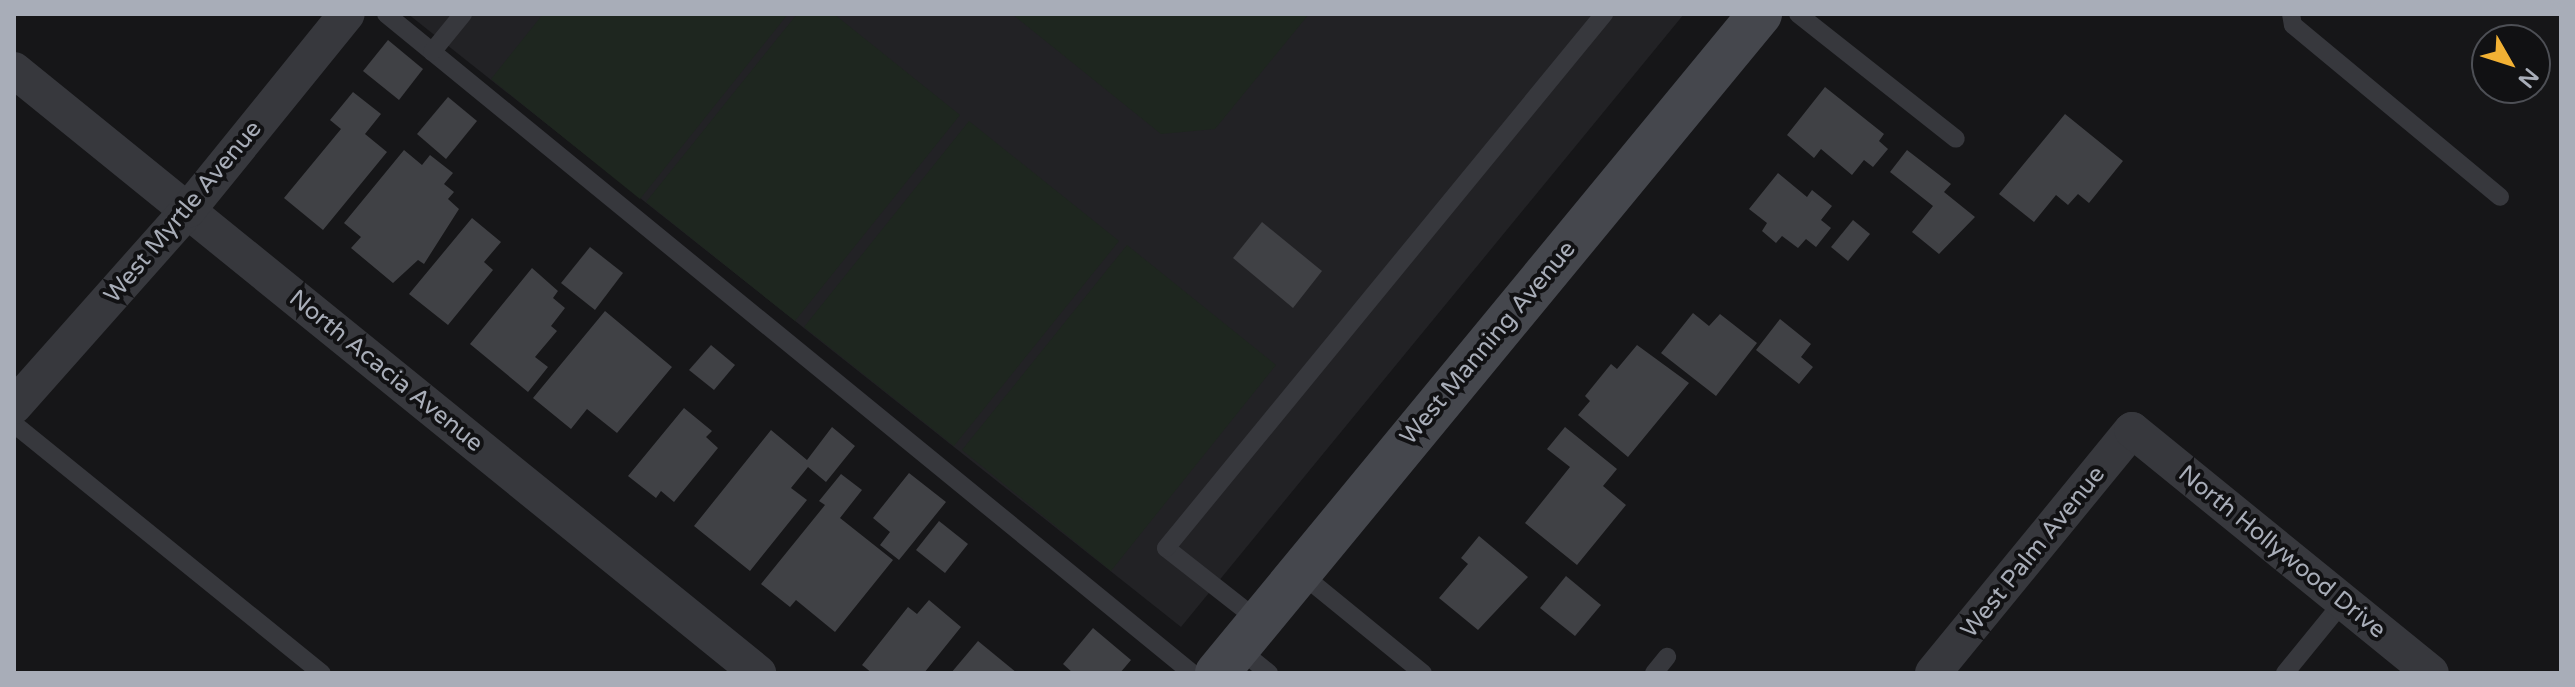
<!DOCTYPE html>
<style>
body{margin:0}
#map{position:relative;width:2575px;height:687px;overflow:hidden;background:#161618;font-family:"Varela Round",sans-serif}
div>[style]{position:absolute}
.built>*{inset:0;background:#222225}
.green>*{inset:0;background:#1e261f}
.building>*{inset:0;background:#404145}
.lane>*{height:18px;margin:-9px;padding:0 9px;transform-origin:9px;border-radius:9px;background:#37383d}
.street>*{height:36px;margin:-18px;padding:0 18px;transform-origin:18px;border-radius:18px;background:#37383d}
.secondary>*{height:44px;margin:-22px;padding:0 22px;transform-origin:22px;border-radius:22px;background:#45474d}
span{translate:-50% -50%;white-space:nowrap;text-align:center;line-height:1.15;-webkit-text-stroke:8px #111113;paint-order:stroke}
.street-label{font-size:24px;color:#a8adb8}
.frame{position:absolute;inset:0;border:16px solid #a8adb8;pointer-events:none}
.north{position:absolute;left:2471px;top:24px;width:80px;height:80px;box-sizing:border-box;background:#111113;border:2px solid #4d4f55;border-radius:50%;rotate:129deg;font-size:22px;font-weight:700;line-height:32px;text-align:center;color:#a8adb8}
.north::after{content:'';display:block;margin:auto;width:28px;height:36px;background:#f2b134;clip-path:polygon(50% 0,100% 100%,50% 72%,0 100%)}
</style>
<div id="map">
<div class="built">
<i style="clip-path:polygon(408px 14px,1684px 14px,1181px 627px)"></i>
</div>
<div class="green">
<i style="clip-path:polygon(543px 14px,788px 14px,640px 199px,491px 79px)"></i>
<i style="clip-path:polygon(797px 14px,834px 14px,960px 115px,795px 321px,646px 202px)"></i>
<i style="clip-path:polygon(1012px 14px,1309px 14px,1215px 129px,1161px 134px)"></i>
<i style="clip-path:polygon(969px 121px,1119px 241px,954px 446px,804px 327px)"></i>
<i style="clip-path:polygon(1127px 245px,1276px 365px,1111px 571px,962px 450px)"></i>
</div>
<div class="building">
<i style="clip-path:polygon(388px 40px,423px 69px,399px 100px,363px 71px)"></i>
<i style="clip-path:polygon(1825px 87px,1884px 134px,1879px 141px,1888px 149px,1873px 167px,1864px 160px,1852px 175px,1821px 149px,1814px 158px,1787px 135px)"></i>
<i style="clip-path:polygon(353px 92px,381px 114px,365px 134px,387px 152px,323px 230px,284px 198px,341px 129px,330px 120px)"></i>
<i style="clip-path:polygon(448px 97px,477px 121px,446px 159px,417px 134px)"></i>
<i style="clip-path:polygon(2065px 114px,2123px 161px,2089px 203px,2078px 194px,2068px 205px,2056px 195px,2034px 222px,1999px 194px)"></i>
<i style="clip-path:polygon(404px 150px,422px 165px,430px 155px,453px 173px,444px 184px,454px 192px,448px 199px,459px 209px,424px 264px,418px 260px,393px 283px,351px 248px,361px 237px,344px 223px)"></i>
<i style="clip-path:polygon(1907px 150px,1951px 184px,1944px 192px,1975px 217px,1939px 254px,1912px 232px,1933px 206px,1890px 172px)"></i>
<i style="clip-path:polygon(1778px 173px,1807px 197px,1812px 190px,1832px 206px,1821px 220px,1831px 228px,1816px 247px,1806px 239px,1798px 248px,1782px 236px,1776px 243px,1762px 231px,1767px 223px,1749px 209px)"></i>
<i style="clip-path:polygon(472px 218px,501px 242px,484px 262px,493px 270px,448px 325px,409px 294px)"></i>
<i style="clip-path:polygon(1853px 220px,1870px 234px,1848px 261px,1831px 247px)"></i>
<i style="clip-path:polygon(1262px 222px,1322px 271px,1293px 308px,1233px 258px)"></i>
<i style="clip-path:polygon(590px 247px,623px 273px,595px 310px,561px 283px)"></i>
<i style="clip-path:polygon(532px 268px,558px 291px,553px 298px,565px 308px,551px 326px,557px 331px,535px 357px,548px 367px,528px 392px,470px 344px)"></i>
<i style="clip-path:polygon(605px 311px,672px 367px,617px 433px,587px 409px,571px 429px,533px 398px)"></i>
<i style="clip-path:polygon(1693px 313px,1709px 326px,1720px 314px,1757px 343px,1716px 396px,1661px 353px)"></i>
<i style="clip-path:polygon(1780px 319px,1811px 344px,1801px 357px,1813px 367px,1799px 384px,1756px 350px)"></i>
<i style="clip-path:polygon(711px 345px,735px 365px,714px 390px,689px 370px)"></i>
<i style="clip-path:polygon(1637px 345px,1689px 383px,1628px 457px,1578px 415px,1590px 401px,1585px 396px,1611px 364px,1617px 369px)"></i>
<i style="clip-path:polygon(684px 408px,712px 431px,706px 437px,718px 448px,674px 502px,661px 491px,656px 498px,628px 476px)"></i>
<i style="clip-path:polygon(832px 427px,855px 446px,826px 482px,808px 467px,791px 488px,807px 500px,750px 571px,694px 526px,771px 430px,807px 460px)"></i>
<i style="clip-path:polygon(1565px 427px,1617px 469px,1603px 486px,1626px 505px,1577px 565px,1525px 523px,1570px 467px,1547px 449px)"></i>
<i style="clip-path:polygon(909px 473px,946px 502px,899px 560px,880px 545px,890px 532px,873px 518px)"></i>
<i style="clip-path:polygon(841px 474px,862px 490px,840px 518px,893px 560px,835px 632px,796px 600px,790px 607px,761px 584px,825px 505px,819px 501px)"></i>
<i style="clip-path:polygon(939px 521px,968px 544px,945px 573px,916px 550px)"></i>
<i style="clip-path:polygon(1479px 536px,1528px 577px,1478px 630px,1439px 598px,1468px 564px,1461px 558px)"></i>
<i style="clip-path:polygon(1566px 576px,1601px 605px,1575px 636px,1540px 608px)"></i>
<i style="clip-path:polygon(929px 600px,961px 627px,924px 673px,872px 673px,862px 665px,908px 607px,917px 614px)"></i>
<i style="clip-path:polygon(1093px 628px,1131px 660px,1120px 673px,1073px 673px,1063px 664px)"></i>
<i style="clip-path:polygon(978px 641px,1017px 673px,951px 673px)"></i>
</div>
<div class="lane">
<i style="left:386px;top:14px;width:1041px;rotate:39.27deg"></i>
<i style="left:1798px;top:14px;width:201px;rotate:38.3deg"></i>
<i style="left:2291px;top:14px;width:11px;rotate:80deg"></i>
<i style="left:2293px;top:25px;width:269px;rotate:39.7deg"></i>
<i style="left:432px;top:52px;width:49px;rotate:-50.8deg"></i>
<i style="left:14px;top:424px;width:396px;rotate:39deg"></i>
<i style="left:1299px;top:572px;width:160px;rotate:39.2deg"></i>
<i style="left:1259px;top:621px;width:118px;rotate:-141.9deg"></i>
<i style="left:1166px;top:548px;width:691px;rotate:-50.64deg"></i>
<i style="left:1238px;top:648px;width:40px;rotate:39deg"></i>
<i style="left:1654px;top:673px;width:21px;rotate:-51deg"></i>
<i style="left:2285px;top:673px;width:92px;rotate:-50.8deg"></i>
</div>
<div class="street">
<i style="left:14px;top:70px;width:958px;rotate:39.02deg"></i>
<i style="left:14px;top:406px;width:262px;rotate:-48.4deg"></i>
<i style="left:188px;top:210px;width:252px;rotate:-51deg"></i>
<i style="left:1933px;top:673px;width:314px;rotate:-50.7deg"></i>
<i style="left:2132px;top:430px;width:385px;rotate:39.1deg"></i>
</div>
<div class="secondary">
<i style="left:1217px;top:673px;width:854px;rotate:-50.51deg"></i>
</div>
<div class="street-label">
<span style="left:183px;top:212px;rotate:-50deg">West Myrtle Avenue</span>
<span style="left:1488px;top:343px;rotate:-50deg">West Manning Avenue</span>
<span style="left:386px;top:371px;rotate:39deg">North Acacia Avenue</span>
<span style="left:2033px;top:552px;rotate:-51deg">West Palm Avenue</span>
<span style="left:2282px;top:552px;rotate:39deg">North Hollywood Drive</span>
</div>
<div class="frame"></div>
<div class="north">N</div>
</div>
